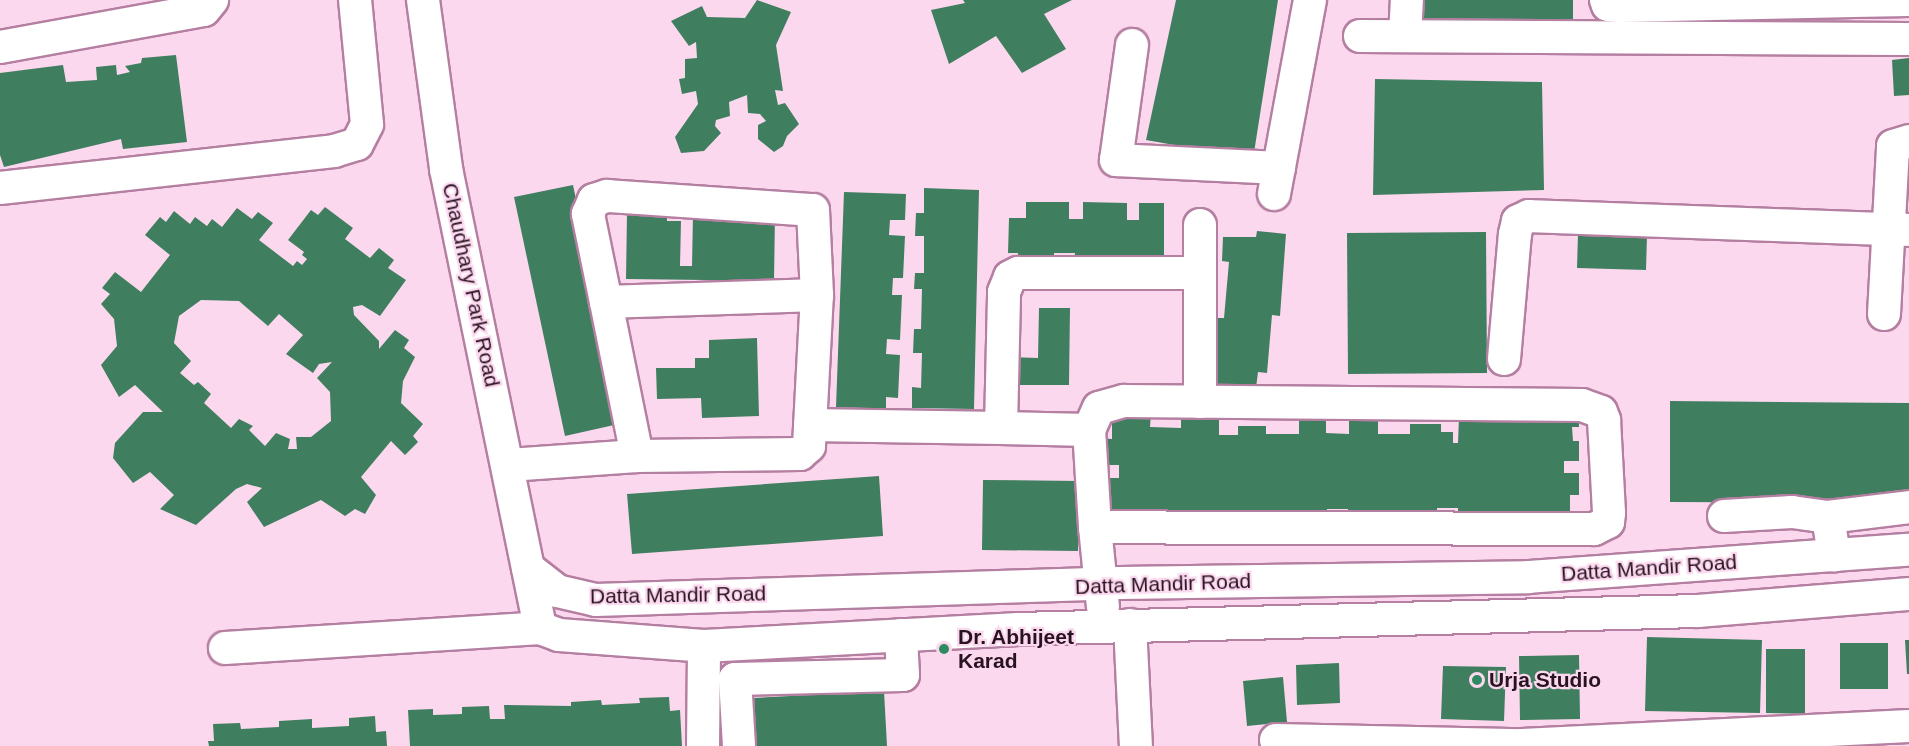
<!DOCTYPE html>
<style>
body{margin:0}
#map{position:relative;width:1909px;height:746px;overflow:hidden;background:#fcd8ee;font-family:Helvetica,sans-serif}
div>[style]{position:absolute}
.building>*{inset:0;background:#407e60}
.roads{filter:drop-shadow(2px 0 #b47fa1) drop-shadow(-2px 0 #b47fa1) drop-shadow(0 2px #b47fa1) drop-shadow(0 -2px #b47fa1)}
.minor>*{height:32px;margin:-16px;padding:0 16px;transform-origin:16px;border-radius:16px;background:#fff}
.dots>*{width:16px;height:16px;translate:-50% -50%;box-sizing:border-box;border:3px solid #fcd8ee;border-radius:50%}
span{translate:-50% -50%;white-space:nowrap;text-align:center;line-height:1.15;-webkit-text-stroke:4.5px #fcd8ee;paint-order:stroke}
.street-label{font-size:21px;color:#281321}
.poi-label{font-size:21px;color:#281321;font-weight:700}
.left{translate:0 -50%;text-align:left}
</style>
<div id="map">
<div class="building">
<i style="clip-path:polygon(757px 0,791px 12px,776px 45px,783px 91px,775px 90px,778px 105px,785px 103px,799px 124px,787px 136px,783px 146px,774px 152px,758px 139px,758px 125px,766px 121px,760px 114px,748px 113px,747px 95px,729px 102px,730px 116px,716px 120px,715px 126px,721px 133px,704px 151px,681px 153px,675px 137px,698px 104px,696px 91px,682px 94px,679px 79px,685px 78px,685px 59px,697px 58px,696px 42px,689px 46px,671px 21px,702px 6px,707px 17px,745px 18px)"></i>
<i style="clip-path:polygon(963px 0,1072px 0,1044px 14px,1066px 49px,1022px 73px,996px 36px,949px 64px,931px 10px,965px 3px)"></i>
<i style="clip-path:polygon(1176px 0,1278px 0,1253px 159px,1146px 140px)"></i>
<i style="clip-path:polygon(1419px 0,1573px 0,1573px 25px,1419px 23px)"></i>
<i style="clip-path:polygon(176px 55px,187px 142px,123px 149px,121px 139px,4px 167px,0 155px,0 73px,63px 65px,66px 82px,97px 80px,96px 67px,116px 65px,117px 75px,130px 72px,125px 66px,141px 63px,142px 58px)"></i>
<i style="clip-path:polygon(1909px 58px,1909px 95px,1894px 96px,1892px 60px)"></i>
<i style="clip-path:polygon(1375px 79px,1542px 82px,1544px 190px,1373px 195px)"></i>
<i style="clip-path:polygon(573px 185px,623px 423px,565px 436px,514px 197px)"></i>
<i style="clip-path:polygon(924px 188px,979px 190px,974px 409px,912px 408px,912px 387px,921px 388px,922px 353px,913px 353px,914px 329px,921px 329px,922px 289px,914px 289px,915px 273px,924px 273px,924px 236px,915px 236px,916px 213px,924px 213px)"></i>
<i style="clip-path:polygon(844px 192px,906px 194px,905px 220px,890px 220px,889px 235px,905px 236px,903px 278px,893px 278px,892px 295px,902px 295px,900px 340px,887px 339px,886px 354px,900px 355px,898px 398px,886px 397px,886px 409px,836px 407px)"></i>
<i style="clip-path:polygon(1026px 202px,1069px 202px,1069px 219px,1083px 219px,1083px 202px,1127px 203px,1127px 220px,1139px 220px,1139px 203px,1164px 203px,1164px 264px,1074px 263px,1075px 253px,1054px 253px,1054px 263px,1018px 262px,1018px 253px,1008px 253px,1009px 218px,1026px 218px)"></i>
<i style="clip-path:polygon(evenodd,325px 207px,353px 228px,345px 239px,370px 258px,379px 248px,394px 260px,388px 268px,406px 280px,380px 316px,362px 305px,353px 307px,354px 315px,379px 341px,379px 349px,395px 330px,409px 340px,404px 348px,415px 357px,403px 381px,401px 403px,423px 424px,413px 436px,418px 442px,405px 455px,391px 441px,361px 477px,376px 495px,365px 514px,355px 509px,345px 516px,321px 500px,264px 527px,247px 502px,262px 488px,247px 484px,236px 489px,196px 525px,160px 509px,174px 495px,150px 472px,133px 483px,113px 458px,115px 443px,143px 412px,163px 412px,135px 385px,119px 397px,101px 365px,117px 346px,114px 319px,101px 304px,110px 294px,102px 288px,115px 272px,141px 292px,170px 255px,145px 235px,160px 217px,166px 222px,174px 211px,190px 224px,195px 217px,207px 226px,212px 219px,222px 227px,237px 208px,252px 219px,258px 212px,273px 223px,259px 240px,293px 266px,297px 261px,302px 265px,307px 259px,302px 255px,304px 252px,288px 240px,311px 210px,318px 215px,325px 207px,201px 300px,239px 301px,268px 326px,279px 314px,303px 335px,286px 354px,313px 373px,319px 364px,332px 362px,317px 378px,330px 392px,331px 421px,311px 437px,296px 437px,297px 449px,288px 449px,290px 439px,276px 433px,265px 446px,249px 430px,253px 426px,239px 419px,231px 428px,204px 403px,211px 394px,198px 382px,194px 385px,180px 373px,191px 361px,174px 343px,179px 316px,201px 300px)"></i>
<i style="clip-path:polygon(627px 213px,667px 213px,667px 221px,681px 221px,680px 266px,692px 266px,693px 214px,775px 215px,774px 281px,626px 279px)"></i>
<i style="clip-path:polygon(1257px 231px,1286px 234px,1280px 316px,1272px 315px,1267px 373px,1258px 372px,1256px 388px,1208px 384px,1214px 318px,1224px 318px,1229px 262px,1222px 261px,1223px 237px,1256px 237px)"></i>
<i style="clip-path:polygon(1486px 232px,1487px 373px,1348px 374px,1347px 233px)"></i>
<i style="clip-path:polygon(1578px 234px,1647px 235px,1646px 270px,1577px 268px)"></i>
<i style="clip-path:polygon(1039px 308px,1070px 308px,1069px 385px,1009px 385px,1009px 357px,1038px 358px)"></i>
<i style="clip-path:polygon(757px 338px,759px 416px,702px 418px,701px 398px,657px 399px,656px 368px,695px 368px,695px 358px,709px 358px,709px 340px)"></i>
<i style="clip-path:polygon(1670px 401px,1909px 403px,1909px 503px,1670px 502px)"></i>
<i style="clip-path:polygon(1112px 413px,1151px 413px,1150px 427px,1181px 428px,1181px 413px,1219px 413px,1219px 435px,1238px 435px,1238px 426px,1266px 426px,1266px 434px,1299px 434px,1299px 419px,1326px 419px,1326px 433px,1349px 434px,1349px 419px,1378px 420px,1378px 434px,1410px 434px,1410px 424px,1441px 424px,1441px 432px,1453px 432px,1453px 443px,1458px 443px,1459px 417px,1579px 418px,1579px 427px,1572px 427px,1573px 441px,1579px 441px,1579px 461px,1564px 461px,1564px 473px,1579px 473px,1579px 495px,1570px 495px,1570px 522px,1458px 521px,1458px 508px,1437px 508px,1437px 518px,1348px 517px,1348px 509px,1327px 509px,1327px 517px,1231px 516px,1231px 511px,1219px 511px,1219px 520px,1172px 520px,1172px 510px,1159px 510px,1159px 520px,1111px 519px,1111px 503px,1097px 502px,1097px 478px,1119px 478px,1119px 465px,1097px 465px,1097px 438px,1112px 439px)"></i>
<i style="clip-path:polygon(879px 476px,883px 536px,632px 554px,627px 494px)"></i>
<i style="clip-path:polygon(983px 480px,1079px 481px,1078px 551px,982px 550px)"></i>
<i style="clip-path:polygon(1647px 637px,1762px 640px,1760px 713px,1645px 711px)"></i>
<i style="clip-path:polygon(1905px 640px,1909px 640px,1909px 674px,1907px 674px)"></i>
<i style="clip-path:polygon(1840px 643px,1888px 643px,1888px 689px,1840px 689px)"></i>
<i style="clip-path:polygon(1766px 649px,1805px 649px,1805px 714px,1766px 713px)"></i>
<i style="clip-path:polygon(1579px 655px,1580px 719px,1520px 720px,1519px 656px)"></i>
<i style="clip-path:polygon(1339px 663px,1340px 703px,1297px 705px,1296px 665px)"></i>
<i style="clip-path:polygon(1443px 666px,1506px 667px,1504px 721px,1441px 719px)"></i>
<i style="clip-path:polygon(1283px 677px,1287px 722px,1247px 726px,1243px 681px)"></i>
<i style="clip-path:polygon(884px 691px,887px 746px,754px 746px,754px 698px)"></i>
<i style="clip-path:polygon(669px 697px,670px 711px,680px 710px,682px 746px,410px 746px,408px 710px,433px 709px,433px 715px,462px 714px,462px 707px,489px 706px,490px 719px,505px 719px,504px 705px,571px 706px,571px 702px,601px 700px,602px 705px,640px 703px,639px 698px)"></i>
<i style="clip-path:polygon(375px 716px,376px 732px,386px 731px,387px 746px,209px 746px,208px 741px,214px 741px,213px 724px,240px 723px,241px 729px,279px 727px,279px 721px,312px 719px,312px 728px,349px 726px,349px 718px)"></i>
</div>
<div class="roads">
<div class="minor">
<i style="left:423px;top:0;width:171px;rotate:82.2deg"></i>
<i style="left:446px;top:169px;width:469px;rotate:78.4deg"></i>
<i style="left:540px;top:628px;width:20px;rotate:20deg"></i>
<i style="left:559px;top:635px;width:145px;rotate:4.3deg"></i>
<i style="left:704px;top:646px;width:315px;rotate:-3.1deg"></i>
<i style="left:1019px;top:629px;width:679px;rotate:-1.52deg"></i>
<i style="left:1698px;top:611px;width:212px;rotate:-4.6deg"></i>
<i style="left:1606px;top:0;width:5px;rotate:68deg"></i>
<i style="left:1608px;top:5px;width:11px;rotate:5deg"></i>
<i style="left:1619px;top:6px;width:290px;rotate:-1.2deg"></i>
<i style="left:1360px;top:36px;width:549px;rotate:0.31deg"></i>
<i style="left:1405px;top:36px;width:36px;rotate:-87deg"></i>
<i style="left:1132px;top:45px;width:116px;rotate:97.9deg"></i>
<i style="left:1116px;top:160px;width:163px;rotate:2.8deg"></i>
<i style="left:0;top:47px;width:207px;rotate:-10.3deg"></i>
<i style="left:204px;top:10px;width:13px;rotate:-51deg"></i>
<i style="left:0;top:188px;width:336px;rotate:-6.3deg"></i>
<i style="left:334px;top:151px;width:24px;rotate:-17deg"></i>
<i style="left:357px;top:144px;width:22px;rotate:-63deg"></i>
<i style="left:367px;top:124px;width:125px;rotate:-95.5deg"></i>
<i style="left:1274px;top:194px;width:197px;rotate:-79.5deg"></i>
<i style="left:606px;top:302px;width:157px;rotate:78.6deg"></i>
<i style="left:1884px;top:314px;width:168px;rotate:-86.9deg"></i>
<i style="left:1893px;top:146px;width:17px;rotate:-17deg"></i>
<i style="left:1504px;top:359px;width:125px;rotate:-85deg"></i>
<i style="left:1515px;top:234px;width:13px;rotate:-77deg"></i>
<i style="left:1518px;top:221px;width:12px;rotate:-24deg"></i>
<i style="left:1529px;top:216px;width:380px;rotate:2.1deg"></i>
<i style="left:1200px;top:402px;width:177px;rotate:-90deg"></i>
<i style="left:810px;top:425px;width:191px;rotate:0.9deg"></i>
<i style="left:1001px;top:428px;width:136px;rotate:-88.7deg"></i>
<i style="left:1004px;top:292px;width:16px;rotate:-68deg"></i>
<i style="left:1010px;top:277px;width:9px;rotate:-27deg"></i>
<i style="left:1018px;top:273px;width:181px"></i>
<i style="left:1001px;top:428px;width:88px;rotate:1.3deg"></i>
<i style="left:1089px;top:430px;width:24px;rotate:-66deg"></i>
<i style="left:1099px;top:408px;width:26px;rotate:-16deg"></i>
<i style="left:1124px;top:401px;width:458px;rotate:0.5deg"></i>
<i style="left:1582px;top:405px;width:20px;rotate:20deg"></i>
<i style="left:1601px;top:412px;width:9px;rotate:69deg"></i>
<i style="left:1604px;top:420px;width:93px;rotate:86.9deg"></i>
<i style="left:1609px;top:513px;width:9px;rotate:96deg"></i>
<i style="left:1608px;top:522px;width:16px;rotate:153deg"></i>
<i style="left:1594px;top:529px;width:499px;rotate:-179.8deg"></i>
<i style="left:1095px;top:527px;width:97px;rotate:-93.5deg"></i>
<i style="left:509px;top:465px;width:128px;rotate:-4deg"></i>
<i style="left:637px;top:456px;width:163px;rotate:-0.7deg"></i>
<i style="left:800px;top:454px;width:12px;rotate:-42deg"></i>
<i style="left:809px;top:446px;width:151px;rotate:-87deg"></i>
<i style="left:817px;top:295px;width:211px;rotate:178.1deg"></i>
<i style="left:606px;top:302px;width:90px;rotate:-101.6deg"></i>
<i style="left:588px;top:214px;width:15px;rotate:-67deg"></i>
<i style="left:594px;top:200px;width:14px;rotate:-17deg"></i>
<i style="left:607px;top:196px;width:206px;rotate:3.9deg"></i>
<i style="left:813px;top:210px;width:85px;rotate:87.3deg"></i>
<i style="left:1724px;top:516px;width:68px;rotate:-3.4deg"></i>
<i style="left:1792px;top:512px;width:36px;rotate:8deg"></i>
<i style="left:1828px;top:517px;width:39px;rotate:81deg"></i>
<i style="left:1828px;top:517px;width:82px;rotate:-7deg"></i>
<i style="left:1095px;top:527px;width:80px;rotate:84.3deg"></i>
<i style="left:528px;top:568px;width:37px;rotate:38deg"></i>
<i style="left:557px;top:591px;width:40px;rotate:13deg"></i>
<i style="left:596px;top:600px;width:523px;rotate:-1.86deg"></i>
<i style="left:1119px;top:583px;width:409px;rotate:-0.8deg"></i>
<i style="left:1528px;top:577px;width:382px;rotate:-4.1deg"></i>
<i style="left:1130px;top:625px;width:121px;rotate:87.2deg"></i>
<i style="left:225px;top:648px;width:316px;rotate:-3.6deg"></i>
<i style="left:1276px;top:740px;width:246px;rotate:1.2deg"></i>
<i style="left:1522px;top:745px;width:387px;rotate:-2.8deg"></i>
<i style="left:703px;top:746px;width:100px;rotate:-89.4deg"></i>
<i style="left:739px;top:746px;width:67px;rotate:-93.4deg"></i>
<i style="left:735px;top:679px;width:168px;rotate:-1.4deg"></i>
<i style="left:903px;top:675px;width:40px;rotate:-92.9deg"></i>
</div>
</div>
<div class="dots">
<i style="left:944px;top:649px;background:#2e8a61"></i>
<i style="left:1477px;top:680px;background:#2e8a61"></i>
</div>
<div class="street-label">
<span style="left:471px;top:285px;rotate:78deg">Chaudhary Park Road</span>
<span style="left:1649px;top:568px;rotate:-4deg">Datta Mandir Road</span>
<span style="left:1163px;top:584px;rotate:-2deg">Datta Mandir Road</span>
<span style="left:678px;top:595px;rotate:-1deg">Datta Mandir Road</span>
</div>
<div class="poi-label">
<span class="left" style="left:958px;top:649px">Dr. Abhijeet<br>Karad</span>
<span class="left" style="left:1489px;top:680px">Urja Studio</span>
</div>
</div>
